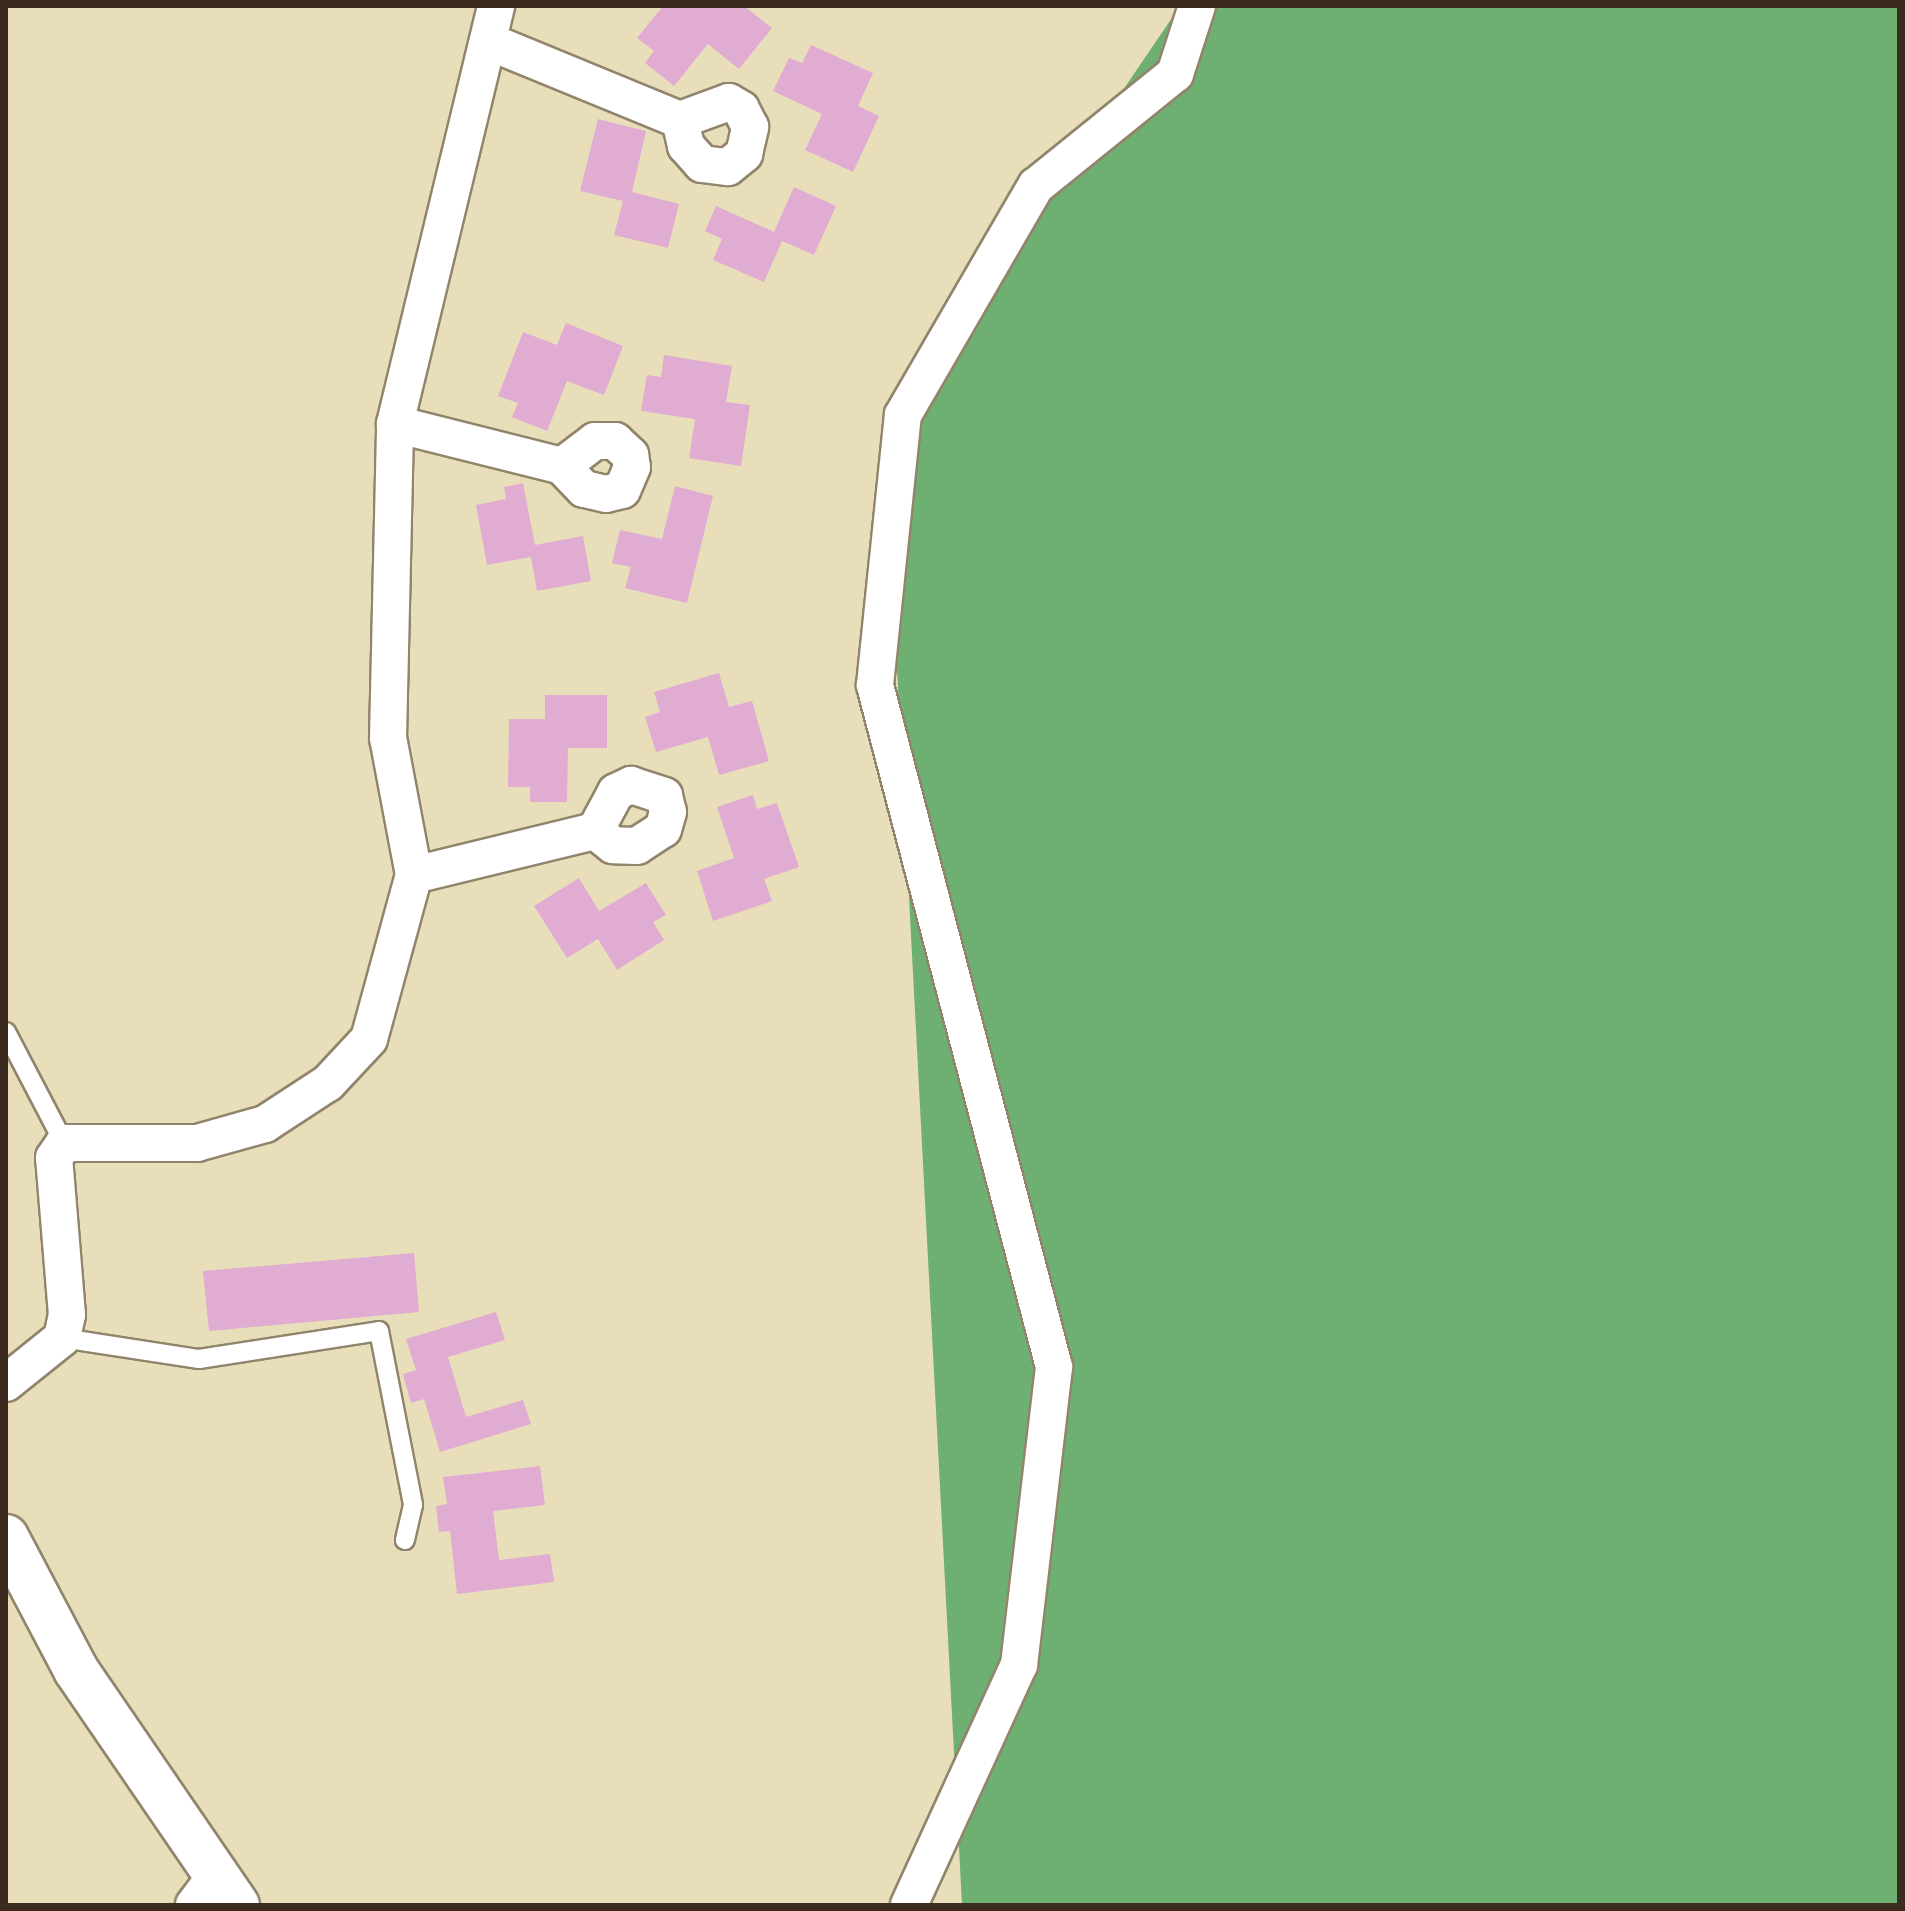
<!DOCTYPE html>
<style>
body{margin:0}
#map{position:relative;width:1905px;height:1911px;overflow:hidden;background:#e8dfba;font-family:Delius,sans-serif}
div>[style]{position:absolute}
.forest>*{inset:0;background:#6eb072}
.building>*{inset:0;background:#e0acd1}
.roads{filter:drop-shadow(2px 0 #92846c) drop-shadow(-2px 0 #92846c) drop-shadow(0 2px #92846c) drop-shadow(0 -2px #92846c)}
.service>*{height:18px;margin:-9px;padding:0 9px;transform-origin:9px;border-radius:9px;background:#fff}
.minor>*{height:36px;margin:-18px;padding:0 18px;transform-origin:18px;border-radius:18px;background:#fff}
.tertiary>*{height:44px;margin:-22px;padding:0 22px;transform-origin:22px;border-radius:22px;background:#fff}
span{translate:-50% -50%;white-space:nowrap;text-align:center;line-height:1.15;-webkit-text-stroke:8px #fdfcf7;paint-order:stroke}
.frame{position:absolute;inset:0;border:8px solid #3b2a1e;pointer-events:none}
</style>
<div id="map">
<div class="forest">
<i style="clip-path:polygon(1180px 6px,1899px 6px,1899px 1905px,962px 1905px,885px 441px)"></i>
</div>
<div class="building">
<i style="clip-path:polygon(663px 6px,744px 6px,772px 28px,739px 69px,708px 44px,674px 86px,645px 63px,654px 51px,637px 38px)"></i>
<i style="clip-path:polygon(811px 45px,873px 73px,858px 106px,879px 116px,853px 172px,805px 150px,822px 114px,773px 91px,789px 58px,802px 63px)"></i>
<i style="clip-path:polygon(598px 119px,646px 131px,632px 192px,679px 204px,668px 248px,614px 235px,623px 201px,580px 191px)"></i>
<i style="clip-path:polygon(794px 187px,836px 206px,814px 255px,782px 241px,764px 282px,713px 260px,722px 239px,705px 231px,716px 206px,774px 232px)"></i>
<i style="clip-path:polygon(566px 323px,623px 346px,604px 395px,567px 381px,547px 431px,512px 417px,518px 403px,498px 396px,523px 332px,557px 345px)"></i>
<i style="clip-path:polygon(664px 355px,732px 366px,726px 402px,750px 405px,741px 466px,689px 458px,695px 419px,641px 411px,647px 375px,661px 377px)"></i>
<i style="clip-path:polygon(523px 483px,535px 545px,583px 536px,591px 581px,537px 591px,531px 557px,487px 565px,476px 505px,506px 499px,504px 487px)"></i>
<i style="clip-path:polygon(675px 486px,713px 496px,687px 603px,625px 588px,631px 567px,612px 563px,620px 530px,662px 539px)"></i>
<i style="clip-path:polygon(719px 673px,729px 707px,752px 701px,769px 761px,719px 775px,708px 737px,656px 752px,645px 717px,660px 712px,654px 692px)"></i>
<i style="clip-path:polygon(545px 695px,607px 695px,607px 748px,568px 748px,567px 802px,530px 802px,530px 787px,508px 787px,509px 719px,545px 719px)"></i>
<i style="clip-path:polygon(753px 795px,757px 809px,777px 803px,799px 867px,764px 879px,772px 901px,713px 921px,697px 871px,734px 858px,717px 807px)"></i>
<i style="clip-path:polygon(579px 878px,599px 911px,646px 883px,666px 915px,653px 922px,664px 940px,617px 970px,598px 939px,567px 958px,534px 906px)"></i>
<i style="clip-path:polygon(414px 1253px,419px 1312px,209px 1331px,203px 1271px)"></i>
<i style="clip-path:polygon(496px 1312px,505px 1340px,448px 1357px,466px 1417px,523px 1400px,531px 1424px,440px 1452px,424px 1399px,411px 1403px,403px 1374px,416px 1370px,406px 1339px)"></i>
<i style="clip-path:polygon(540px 1466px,545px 1505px,493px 1511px,499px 1560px,550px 1554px,554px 1582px,457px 1594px,450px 1531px,439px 1532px,436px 1506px,447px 1504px,443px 1477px)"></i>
</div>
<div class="roads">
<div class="service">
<i style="left:6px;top:1032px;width:125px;rotate:62.4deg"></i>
<i style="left:62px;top:1338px;width:139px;rotate:8.7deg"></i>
<i style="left:199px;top:1359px;width:182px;rotate:-8.8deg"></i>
<i style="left:379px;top:1331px;width:177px;rotate:78.9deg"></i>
<i style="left:413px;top:1505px;width:36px;rotate:103deg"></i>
</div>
<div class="minor">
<i style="left:490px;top:42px;width:205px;rotate:22.3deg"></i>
<i style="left:680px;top:120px;width:27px;rotate:77deg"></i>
<i style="left:686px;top:146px;width:24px;rotate:48deg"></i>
<i style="left:702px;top:164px;width:26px;rotate:7deg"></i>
<i style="left:728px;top:167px;width:21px;rotate:-39deg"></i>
<i style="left:744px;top:154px;width:28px;rotate:-77deg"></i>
<i style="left:750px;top:127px;width:20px;rotate:-117deg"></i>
<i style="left:741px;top:109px;width:14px;rotate:-150deg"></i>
<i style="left:729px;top:102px;width:52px;rotate:159.8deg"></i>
<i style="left:395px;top:424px;width:172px;rotate:14.1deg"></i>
<i style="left:562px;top:466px;width:41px;rotate:-37.1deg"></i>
<i style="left:595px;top:441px;width:20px"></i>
<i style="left:615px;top:441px;width:21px;rotate:43deg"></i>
<i style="left:630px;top:455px;width:12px;rotate:81deg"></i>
<i style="left:632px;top:467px;width:25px;rotate:113deg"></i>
<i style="left:622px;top:490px;width:16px;rotate:166deg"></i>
<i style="left:606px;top:494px;width:23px;rotate:-167deg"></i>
<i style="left:584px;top:489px;width:32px;rotate:-134deg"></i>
<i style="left:414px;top:875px;width:186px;rotate:-13.7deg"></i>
<i style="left:595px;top:831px;width:44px;rotate:-61.7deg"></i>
<i style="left:616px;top:792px;width:17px;rotate:-25deg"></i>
<i style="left:631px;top:785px;width:35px;rotate:18deg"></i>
<i style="left:664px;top:796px;width:16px;rotate:76deg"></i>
<i style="left:668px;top:812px;width:18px;rotate:106deg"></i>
<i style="left:663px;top:829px;width:31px;rotate:147deg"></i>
<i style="left:637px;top:846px;width:24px;rotate:-178deg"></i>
<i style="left:613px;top:845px;width:23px;rotate:-142deg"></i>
<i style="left:6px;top:1383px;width:72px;rotate:-38.8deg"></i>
<i style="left:62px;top:1338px;width:24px;rotate:-78deg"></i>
<i style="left:67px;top:1315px;width:158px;rotate:-94.7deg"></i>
<i style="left:54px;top:1158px;width:18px;rotate:-56deg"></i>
<i style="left:64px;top:1143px;width:133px"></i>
<i style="left:197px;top:1143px;width:71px;rotate:-15.6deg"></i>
<i style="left:265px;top:1124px;width:75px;rotate:-33.1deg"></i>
<i style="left:328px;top:1083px;width:60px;rotate:-47deg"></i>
<i style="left:369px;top:1039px;width:170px;rotate:-74.7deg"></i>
<i style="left:414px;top:875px;width:139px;rotate:-100.7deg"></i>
<i style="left:388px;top:738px;width:314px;rotate:-88.7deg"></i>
<i style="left:395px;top:424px;width:430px;rotate:-76.4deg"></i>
<i style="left:194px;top:1905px;width:35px;rotate:-53deg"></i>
<i style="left:909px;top:1905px;width:264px;rotate:-65.4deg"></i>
<i style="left:1019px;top:1665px;width:300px;rotate:-83.3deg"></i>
<i style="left:1054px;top:1367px;width:705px;rotate:-104.71deg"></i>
<i style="left:875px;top:685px;width:271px;rotate:-84.1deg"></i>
<i style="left:903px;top:415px;width:265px;rotate:-59.9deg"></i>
<i style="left:1036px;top:186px;width:179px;rotate:-38.9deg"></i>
<i style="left:1175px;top:74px;width:71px;rotate:-72.1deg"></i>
</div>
<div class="tertiary">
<i style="left:6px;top:1537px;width:150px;rotate:62.2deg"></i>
<i style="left:76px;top:1670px;width:285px;rotate:55.6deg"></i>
</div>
</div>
<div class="frame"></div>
</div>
